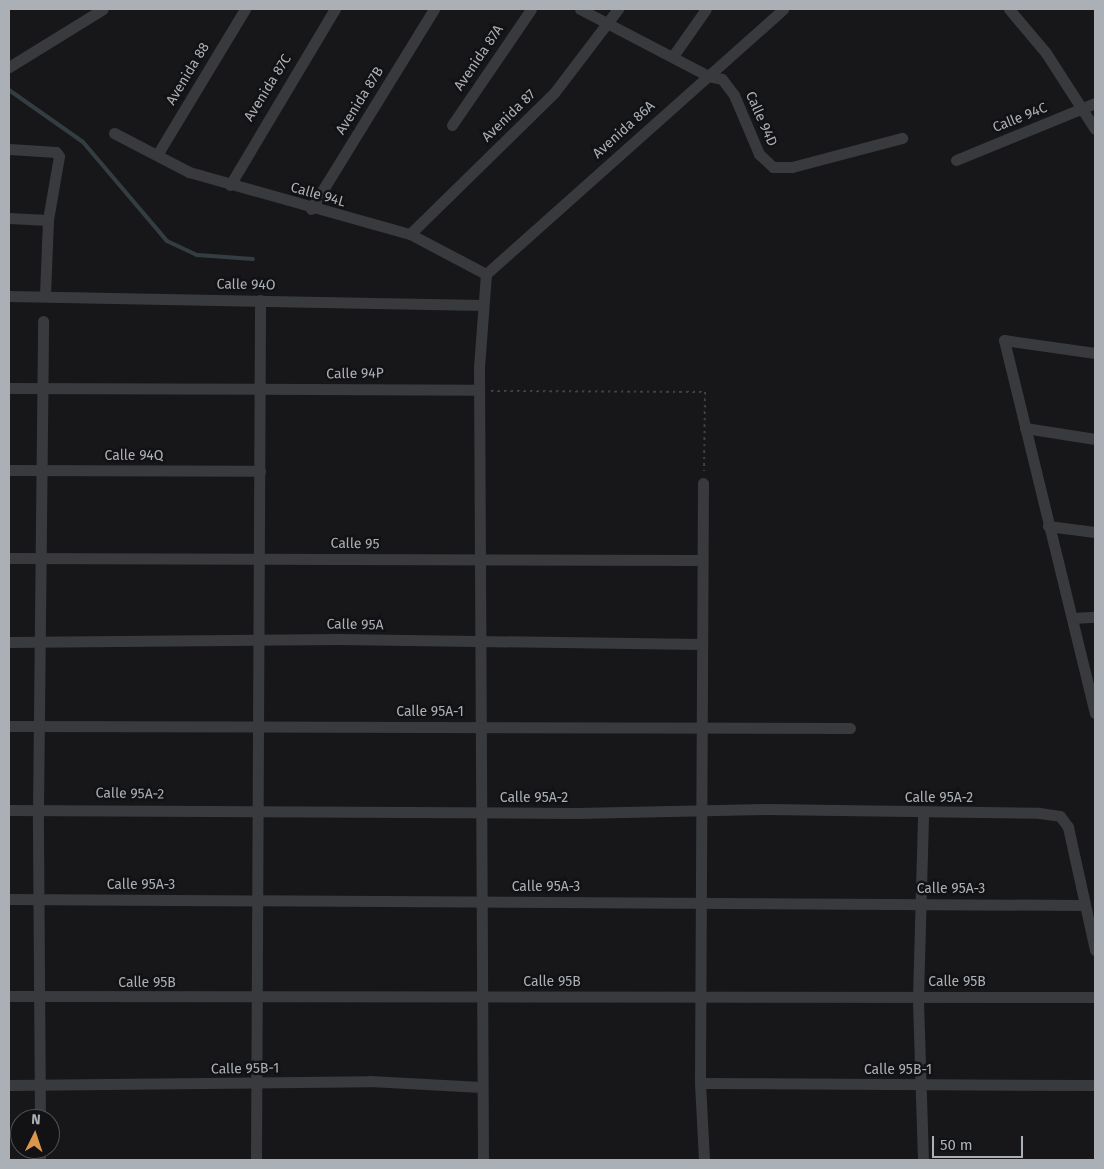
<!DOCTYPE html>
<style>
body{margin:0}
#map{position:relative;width:1104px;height:1169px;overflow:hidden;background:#171719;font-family:"Fira Sans",sans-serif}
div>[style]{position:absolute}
.stream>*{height:4px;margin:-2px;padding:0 2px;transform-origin:2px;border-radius:2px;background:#343e42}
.path>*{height:2px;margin-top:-1px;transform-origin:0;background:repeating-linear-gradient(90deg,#3f4144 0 2.5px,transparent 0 6.5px)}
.street>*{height:11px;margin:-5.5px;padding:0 5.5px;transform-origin:5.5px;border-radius:5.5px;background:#393a3d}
span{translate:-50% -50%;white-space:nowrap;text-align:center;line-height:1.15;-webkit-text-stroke:5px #121214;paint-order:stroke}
.street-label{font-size:14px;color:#abb0b7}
.frame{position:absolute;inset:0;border:10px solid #abb0b7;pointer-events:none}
.north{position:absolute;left:10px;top:1109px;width:50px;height:50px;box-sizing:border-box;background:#121214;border:1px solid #4f5155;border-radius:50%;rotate:4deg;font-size:14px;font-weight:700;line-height:20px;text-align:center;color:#abb0b7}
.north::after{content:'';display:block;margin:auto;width:18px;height:22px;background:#db964d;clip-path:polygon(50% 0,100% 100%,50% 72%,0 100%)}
.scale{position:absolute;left:932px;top:1136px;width:91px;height:22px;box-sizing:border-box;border:2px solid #abb0b7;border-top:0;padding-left:6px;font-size:15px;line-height:18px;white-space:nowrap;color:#abb0b7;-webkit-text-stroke:4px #121214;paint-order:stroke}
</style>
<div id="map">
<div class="stream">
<i style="left:9px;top:90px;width:90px;rotate:35.1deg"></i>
<i style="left:83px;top:142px;width:130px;rotate:49.7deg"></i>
<i style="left:167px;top:241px;width:33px;rotate:25deg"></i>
<i style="left:197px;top:255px;width:56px;rotate:4.1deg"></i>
</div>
<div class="path">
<i style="left:491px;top:391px;width:214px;rotate:0.3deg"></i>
<i style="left:705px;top:392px;width:79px;rotate:90.7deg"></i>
</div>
<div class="street">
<i style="left:580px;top:9px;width:144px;rotate:27.6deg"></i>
<i style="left:708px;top:76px;width:14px;rotate:12deg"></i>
<i style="left:722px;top:79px;width:20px;rotate:53deg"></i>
<i style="left:734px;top:95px;width:64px;rotate:67deg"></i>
<i style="left:759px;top:154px;width:19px;rotate:43deg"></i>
<i style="left:773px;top:167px;width:19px"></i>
<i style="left:792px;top:167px;width:114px;rotate:-14.8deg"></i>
<i style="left:1009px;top:9px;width:57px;rotate:49.9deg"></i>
<i style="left:1046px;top:53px;width:90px;rotate:57.2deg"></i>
<i style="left:673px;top:56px;width:57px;rotate:-54.9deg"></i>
<i style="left:9px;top:67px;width:110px;rotate:-31.7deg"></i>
<i style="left:452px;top:125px;width:140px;rotate:-55.7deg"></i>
<i style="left:114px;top:133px;width:85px;rotate:27.5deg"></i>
<i style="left:189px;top:172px;width:230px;rotate:15.7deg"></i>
<i style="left:410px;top:234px;width:86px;rotate:27.8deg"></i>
<i style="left:486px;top:274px;width:93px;rotate:94.3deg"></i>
<i style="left:479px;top:367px;width:793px;rotate:89.71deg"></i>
<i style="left:9px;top:149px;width:47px;rotate:3.7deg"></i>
<i style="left:56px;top:152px;width:5px;rotate:53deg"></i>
<i style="left:59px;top:156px;width:65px;rotate:99.8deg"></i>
<i style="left:48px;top:220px;width:76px;rotate:92.3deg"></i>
<i style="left:157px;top:155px;width:170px;rotate:-58.9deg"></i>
<i style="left:956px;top:160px;width:150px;rotate:-22.3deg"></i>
<i style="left:230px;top:185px;width:205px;rotate:-59.2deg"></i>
<i style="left:311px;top:209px;width:235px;rotate:-58.4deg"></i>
<i style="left:9px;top:218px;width:39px;rotate:3deg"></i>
<i style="left:410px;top:234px;width:202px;rotate:-44.4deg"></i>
<i style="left:554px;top:93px;width:106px;rotate:-52.7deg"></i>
<i style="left:486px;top:274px;width:398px;rotate:-41.7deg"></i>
<i style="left:9px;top:296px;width:474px;rotate:1.1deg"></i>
<i style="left:1095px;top:353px;width:92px;rotate:-171.9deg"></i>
<i style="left:1004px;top:340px;width:384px;rotate:76.3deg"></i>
<i style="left:9px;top:388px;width:470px;rotate:0.2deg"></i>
<i style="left:1025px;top:428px;width:71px;rotate:8.9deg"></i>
<i style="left:9px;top:470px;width:251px;rotate:0.2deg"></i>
<i style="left:703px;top:483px;width:600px;rotate:90.29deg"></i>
<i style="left:700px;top:1083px;width:77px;rotate:87deg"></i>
<i style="left:1048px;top:526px;width:47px;rotate:7.3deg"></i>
<i style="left:9px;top:558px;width:692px;rotate:0.17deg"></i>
<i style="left:1073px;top:618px;width:22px;rotate:-3deg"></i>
<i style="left:9px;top:642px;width:330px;rotate:-0.5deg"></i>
<i style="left:339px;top:639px;width:362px;rotate:0.8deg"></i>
<i style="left:9px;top:726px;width:841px;rotate:0.14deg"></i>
<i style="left:9px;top:810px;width:568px;rotate:0.3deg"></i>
<i style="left:577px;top:813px;width:190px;rotate:-1.2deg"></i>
<i style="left:767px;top:809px;width:272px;rotate:0.8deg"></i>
<i style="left:1039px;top:813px;width:21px;rotate:8deg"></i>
<i style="left:1060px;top:816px;width:14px;rotate:54deg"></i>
<i style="left:1068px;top:827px;width:126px;rotate:77.6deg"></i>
<i style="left:9px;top:899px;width:1074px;rotate:0.32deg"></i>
<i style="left:9px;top:996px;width:1086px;rotate:0.05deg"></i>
<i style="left:700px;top:1083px;width:395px;rotate:0.3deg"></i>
<i style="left:9px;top:1085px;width:361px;rotate:-0.6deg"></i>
<i style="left:370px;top:1081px;width:111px;rotate:3.1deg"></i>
<i style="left:40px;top:1119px;width:308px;rotate:-90.4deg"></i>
<i style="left:38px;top:811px;width:490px;rotate:-89.4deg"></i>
<i style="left:40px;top:1160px;width:11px;rotate:-90deg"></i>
<i style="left:256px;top:1160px;width:860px;rotate:-89.73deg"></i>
<i style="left:923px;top:1160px;width:163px;rotate:-91.8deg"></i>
<i style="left:918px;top:997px;width:184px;rotate:-88.4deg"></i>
</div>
<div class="street-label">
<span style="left:479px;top:58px;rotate:-56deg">Avenida 87A</span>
<span style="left:188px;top:74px;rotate:-59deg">Avenida 88</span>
<span style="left:268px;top:88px;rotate:-58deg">Avenida 87C</span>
<span style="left:360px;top:101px;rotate:-58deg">Avenida 87B</span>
<span style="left:509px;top:116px;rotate:-44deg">Avenida 87</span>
<span style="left:1020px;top:118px;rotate:-22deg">Calle 94C</span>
<span style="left:761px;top:119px;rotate:66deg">Calle 94D</span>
<span style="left:624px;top:130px;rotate:-42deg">Avenida 86A</span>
<span style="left:318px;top:195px;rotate:16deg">Calle 94L</span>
<span style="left:246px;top:285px;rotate:1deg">Calle 94O</span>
<span style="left:355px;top:374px;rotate:-1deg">Calle 94P</span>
<span style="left:134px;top:456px">Calle 94Q</span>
<span style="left:355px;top:544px;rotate:1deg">Calle 95</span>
<span style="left:355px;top:625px;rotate:1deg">Calle 95A</span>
<span style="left:430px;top:712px">Calle 95A-1</span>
<span style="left:130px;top:794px;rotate:1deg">Calle 95A-2</span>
<span style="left:534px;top:798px">Calle 95A-2</span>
<span style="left:939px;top:798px">Calle 95A-2</span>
<span style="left:141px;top:885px">Calle 95A-3</span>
<span style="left:546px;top:887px">Calle 95A-3</span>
<span style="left:951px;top:889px">Calle 95A-3</span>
<span style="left:552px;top:982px">Calle 95B</span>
<span style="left:957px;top:982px">Calle 95B</span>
<span style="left:147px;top:983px">Calle 95B</span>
<span style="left:245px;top:1069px;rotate:-1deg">Calle 95B-1</span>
<span style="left:898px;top:1070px">Calle 95B-1</span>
</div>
<div class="frame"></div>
<div class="north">N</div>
<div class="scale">50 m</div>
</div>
